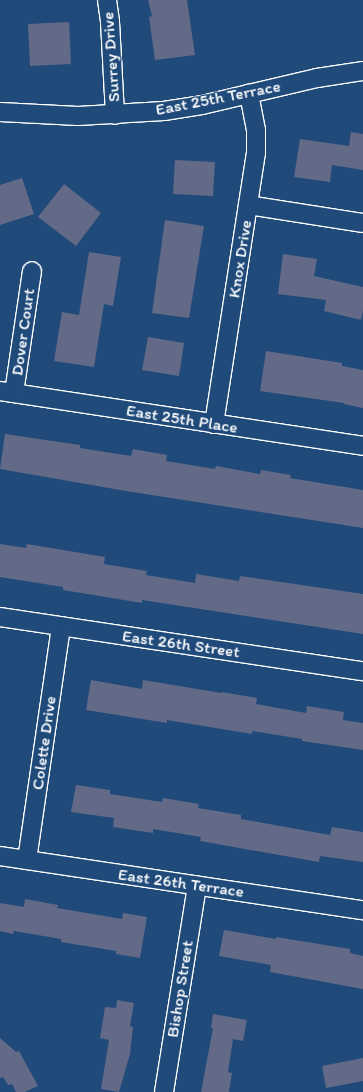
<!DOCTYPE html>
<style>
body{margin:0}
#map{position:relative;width:363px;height:1092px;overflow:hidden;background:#1f4a7a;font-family:Itim,sans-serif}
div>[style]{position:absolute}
.building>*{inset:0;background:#636a88}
.roads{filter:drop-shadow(1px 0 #fff) drop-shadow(-1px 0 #fff) drop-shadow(0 1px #fff) drop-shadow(0 -1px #fff)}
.minor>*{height:18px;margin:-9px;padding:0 9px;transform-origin:9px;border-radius:9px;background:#1f4a7a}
span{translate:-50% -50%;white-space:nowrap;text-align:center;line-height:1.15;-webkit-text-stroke:3px #1f4a7a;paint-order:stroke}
.street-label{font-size:17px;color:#fff}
</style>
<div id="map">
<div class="building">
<i style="clip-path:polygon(148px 0,187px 0,195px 55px,155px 60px,149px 17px,152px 16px)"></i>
<i style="clip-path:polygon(69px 22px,71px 64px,30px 66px,28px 24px)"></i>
<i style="clip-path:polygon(351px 132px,363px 134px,363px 170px,332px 165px,330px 182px,294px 177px,300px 139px,349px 146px)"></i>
<i style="clip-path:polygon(175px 160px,215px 162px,213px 196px,173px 194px)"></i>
<i style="clip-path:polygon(22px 178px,34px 214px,0 225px,0 185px)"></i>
<i style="clip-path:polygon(64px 184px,101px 213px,76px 246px,38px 217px)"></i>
<i style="clip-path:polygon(165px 220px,204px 226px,189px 318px,152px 313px)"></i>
<i style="clip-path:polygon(89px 252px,121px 257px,113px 306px,104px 304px,94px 367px,54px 361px,62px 312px,79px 315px)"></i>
<i style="clip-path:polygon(283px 254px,317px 259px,314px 276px,363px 287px,363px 311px,361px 320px,324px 311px,326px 300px,278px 294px)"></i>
<i style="clip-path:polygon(148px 337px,184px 343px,179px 376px,142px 370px)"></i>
<i style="clip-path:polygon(266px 351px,342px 363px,342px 366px,363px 370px,363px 408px,344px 404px,344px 403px,260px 391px)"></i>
<i style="clip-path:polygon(5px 434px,80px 445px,80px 448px,131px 456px,133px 449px,167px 455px,166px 461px,215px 469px,216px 466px,260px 474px,261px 470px,291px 475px,290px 478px,363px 490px,363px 528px,126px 491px,0 469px)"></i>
<i style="clip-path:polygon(0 544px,26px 548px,27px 544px,105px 557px,104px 564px,147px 571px,146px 575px,195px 583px,196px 574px,239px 581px,240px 576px,363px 594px,363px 634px,142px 600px,142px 603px,63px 590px,63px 587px,0 577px)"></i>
<i style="clip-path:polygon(91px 680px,142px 689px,143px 680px,221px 693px,221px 692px,257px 698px,256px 704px,306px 713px,307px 706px,344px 712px,343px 720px,363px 723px,363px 750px,302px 741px,302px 739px,252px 731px,252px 734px,167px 720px,167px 723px,86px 710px)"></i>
<i style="clip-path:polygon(76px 785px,110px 790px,110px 794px,162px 802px,163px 798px,199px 804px,198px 808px,241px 815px,241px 819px,330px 835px,332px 827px,363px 832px,363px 862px,320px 856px,319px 862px,200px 841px,201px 837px,153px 829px,153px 833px,113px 827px,114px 818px,71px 812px)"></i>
<i style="clip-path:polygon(25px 899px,58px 905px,57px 908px,122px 919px,123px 913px,147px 917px,140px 958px,116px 954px,116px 951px,61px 942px,61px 939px,14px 931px,13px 934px,0 931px,0 903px,24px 907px)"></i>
<i style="clip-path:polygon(224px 930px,276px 939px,276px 937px,350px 949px,350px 953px,363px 956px,363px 989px,270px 972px,271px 965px,219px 956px)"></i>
<i style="clip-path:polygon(117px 1000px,134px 1003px,130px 1026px,133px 1027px,130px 1054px,119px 1092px,101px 1089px,109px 1040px,100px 1038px,105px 1007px,116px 1008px)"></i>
<i style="clip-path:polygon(213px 1014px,247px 1020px,243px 1041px,233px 1039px,228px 1072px,232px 1073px,229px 1092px,201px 1092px,213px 1028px,211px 1028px)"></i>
<i style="clip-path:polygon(0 1038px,16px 1052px,19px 1051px,38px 1086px,25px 1092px,16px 1092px,12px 1084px,8px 1085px,3px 1077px,0 1078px)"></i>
<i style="clip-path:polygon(363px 1058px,363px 1081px,326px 1088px,322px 1066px)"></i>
</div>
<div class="roads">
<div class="minor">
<i style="left:107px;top:0;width:22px;rotate:82deg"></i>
<i style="left:110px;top:22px;width:93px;rotate:86.9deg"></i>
<i style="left:0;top:112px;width:78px;rotate:2.9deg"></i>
<i style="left:78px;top:116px;width:86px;rotate:-3.3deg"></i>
<i style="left:164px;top:111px;width:38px;rotate:-9deg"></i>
<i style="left:202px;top:105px;width:118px;rotate:-13.2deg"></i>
<i style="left:317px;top:78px;width:47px;rotate:-8.7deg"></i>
<i style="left:248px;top:205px;width:116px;rotate:8.9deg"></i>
<i style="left:0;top:391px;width:367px;rotate:8.6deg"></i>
<i style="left:14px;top:393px;width:123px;rotate:-81.6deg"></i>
<i style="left:214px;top:424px;width:274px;rotate:-81.2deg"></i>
<i style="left:256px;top:153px;width:23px;rotate:-90deg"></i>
<i style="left:256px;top:130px;width:37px;rotate:-101deg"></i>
<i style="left:0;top:617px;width:367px;rotate:8.5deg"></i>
<i style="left:0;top:856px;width:367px;rotate:8.5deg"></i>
<i style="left:27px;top:860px;width:236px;rotate:-81.7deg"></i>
<i style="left:164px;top:1092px;width:209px;rotate:-80.9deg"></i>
</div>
</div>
<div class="street-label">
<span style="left:111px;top:57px;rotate:-94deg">Surrey Drive</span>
<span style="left:218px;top:98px;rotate:-11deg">East 25th Terrace</span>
<span style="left:240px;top:259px;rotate:-81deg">Knox Drive</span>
<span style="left:23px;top:332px;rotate:-82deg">Dover Court</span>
<span style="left:182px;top:419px;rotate:9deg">East 25th Place</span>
<span style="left:181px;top:644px;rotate:8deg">East 26th Street</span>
<span style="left:44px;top:743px;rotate:-82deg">Colette Drive</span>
<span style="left:181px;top:883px;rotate:8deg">East 26th Terrace</span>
<span style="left:180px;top:989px;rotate:-81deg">Bishop Street</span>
</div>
</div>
